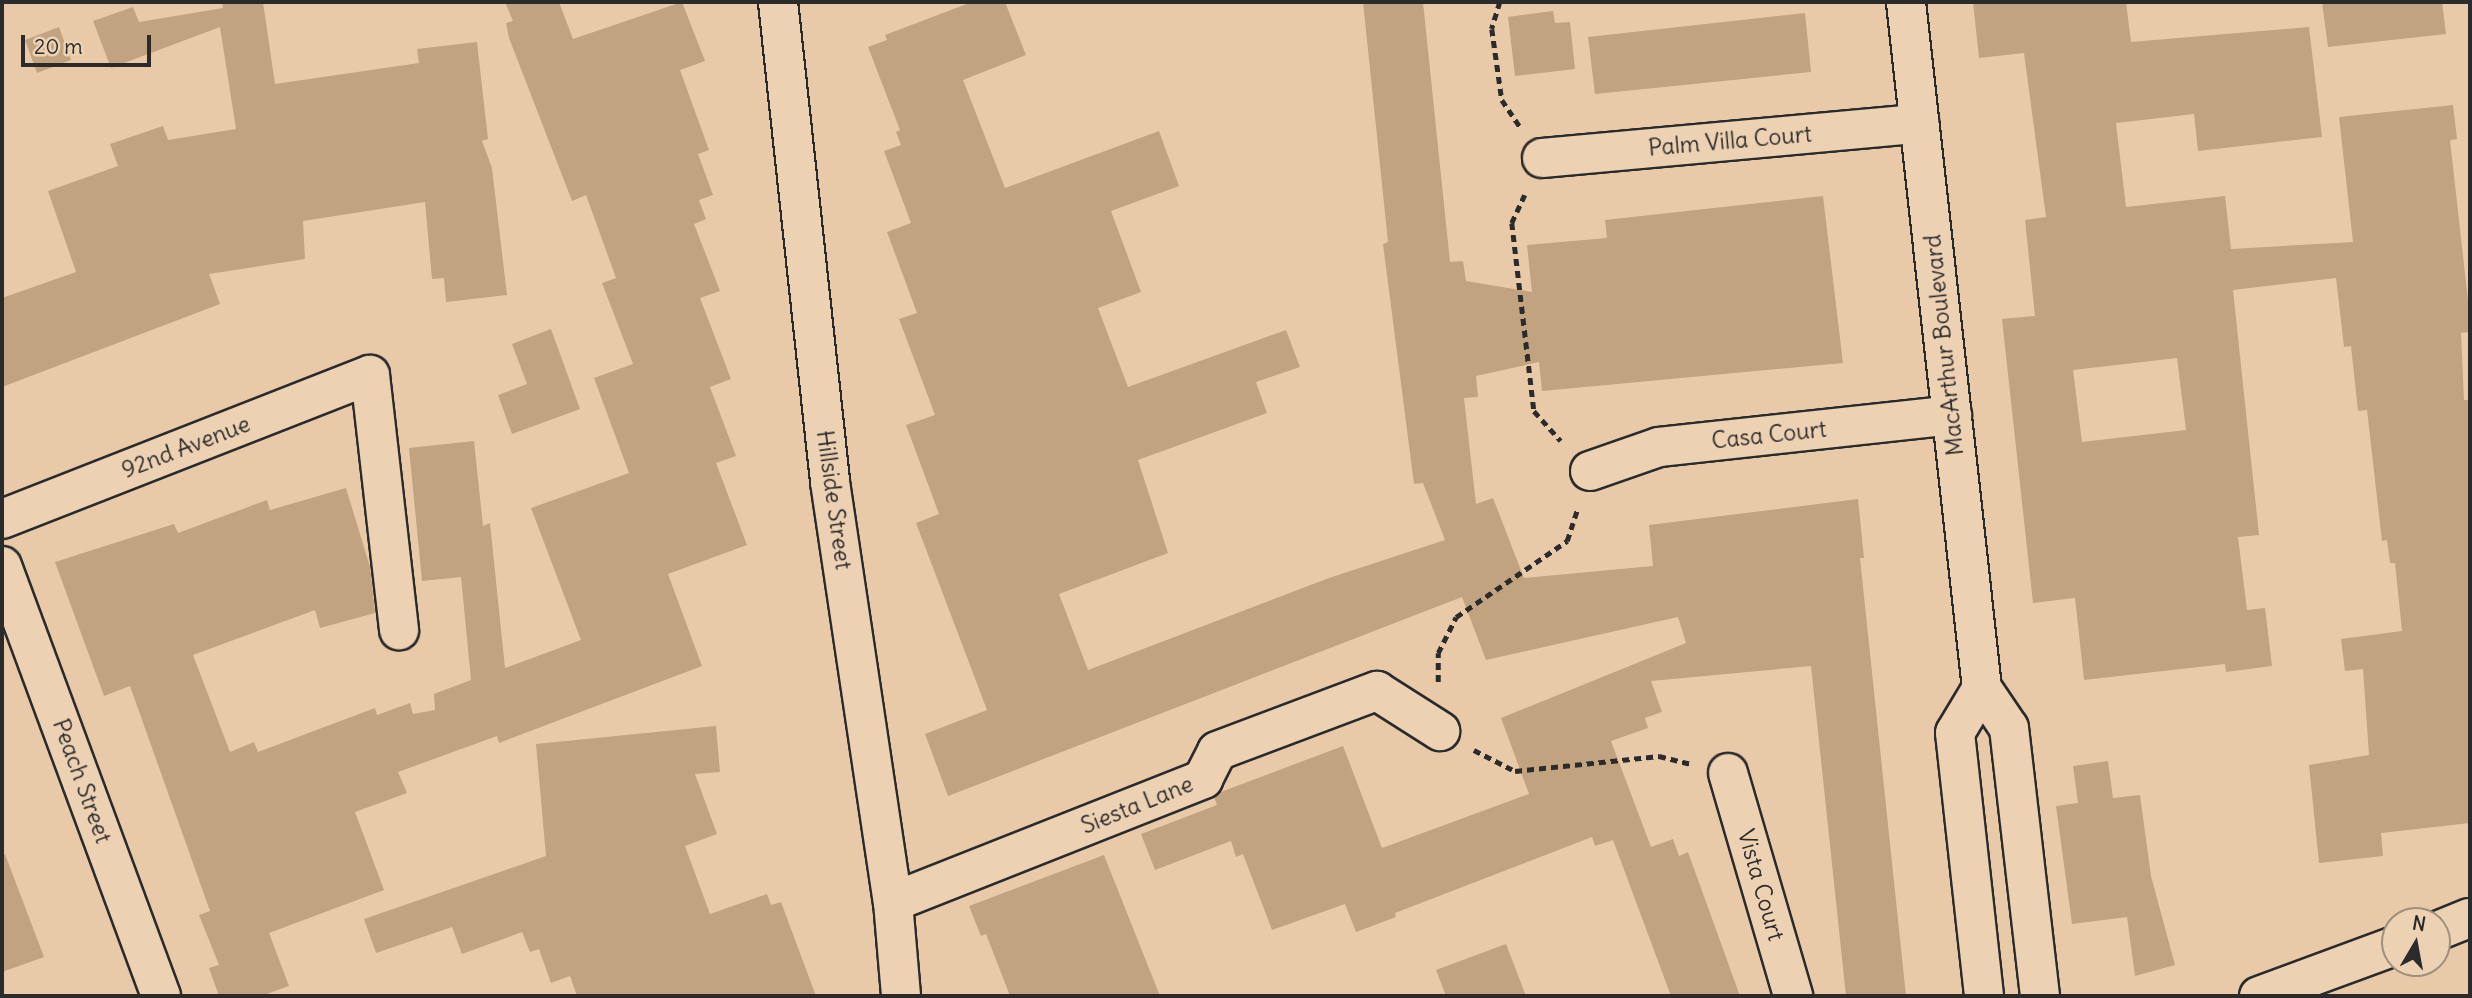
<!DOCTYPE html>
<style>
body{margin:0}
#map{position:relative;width:2472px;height:998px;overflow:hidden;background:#e9caa8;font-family:Delius,sans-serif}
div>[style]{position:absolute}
.building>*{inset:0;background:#c2a380}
.path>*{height:4.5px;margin-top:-2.25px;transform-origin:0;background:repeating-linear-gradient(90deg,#2b2b2b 0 7px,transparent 0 12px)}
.roads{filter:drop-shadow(2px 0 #2b2b2b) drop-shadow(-2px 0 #2b2b2b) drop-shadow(0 2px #2b2b2b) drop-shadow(0 -2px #2b2b2b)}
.minor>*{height:38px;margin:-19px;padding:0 19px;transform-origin:19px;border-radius:19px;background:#edd1b3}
.major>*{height:38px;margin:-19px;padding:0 19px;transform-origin:19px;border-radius:19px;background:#edd1b3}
span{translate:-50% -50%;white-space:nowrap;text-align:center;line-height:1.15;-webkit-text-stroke:5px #edd1b3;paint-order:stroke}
.street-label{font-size:23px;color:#2b2b2b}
.frame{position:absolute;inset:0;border:4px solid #2b2b2b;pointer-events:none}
.north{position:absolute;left:2381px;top:907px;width:70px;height:70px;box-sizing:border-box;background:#edd1b3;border:2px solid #9f8f7d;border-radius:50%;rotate:10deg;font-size:19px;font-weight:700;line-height:28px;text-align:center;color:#2b2b2b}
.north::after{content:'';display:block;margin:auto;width:24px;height:32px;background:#2b2b2b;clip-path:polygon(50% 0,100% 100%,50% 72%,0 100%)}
.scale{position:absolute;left:21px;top:35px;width:130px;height:32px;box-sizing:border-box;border:4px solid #2b2b2b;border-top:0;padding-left:9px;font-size:21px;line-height:24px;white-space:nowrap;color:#2b2b2b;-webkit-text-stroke:5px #edd1b3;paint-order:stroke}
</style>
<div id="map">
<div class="building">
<i style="clip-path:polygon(222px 2px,263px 2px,275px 84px,419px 63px,417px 49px,477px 42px,488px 139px,482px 141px,492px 168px,507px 295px,446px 302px,444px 278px,432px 279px,425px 202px,303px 221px,305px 259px,209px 274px,220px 304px,2px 387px,2px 298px,76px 272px,48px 191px,118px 166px,110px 144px,163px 126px,168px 140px,236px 129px,220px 27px,111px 68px,93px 21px,133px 7px,139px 22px,223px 8px)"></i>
<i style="clip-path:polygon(505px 2px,559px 2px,573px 39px,682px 2px,705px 61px,680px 70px,709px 150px,698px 154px,713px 195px,699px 200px,706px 219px,694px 224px,720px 291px,700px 298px,731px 379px,710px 387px,736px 456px,716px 463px,747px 545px,668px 574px,702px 666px,499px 743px,497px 736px,398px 772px,407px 793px,355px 812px,384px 890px,269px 933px,289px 986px,261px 996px,219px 996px,209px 968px,219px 965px,199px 915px,210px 911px,130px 686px,104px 696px,55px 562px,174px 524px,178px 533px,267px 500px,270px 510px,346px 488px,370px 567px,375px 613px,320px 628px,315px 610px,193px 655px,230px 752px,254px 742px,258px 752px,375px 708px,377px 715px,410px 703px,413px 714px,435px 710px,434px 694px,471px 680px,461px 577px,422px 581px,409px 448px,474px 441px,483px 526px,490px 523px,505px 668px,581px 640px,531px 508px,629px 473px,594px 378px,633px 364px,602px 283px,616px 278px,586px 195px,572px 201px,509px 38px,506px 23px,513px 21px)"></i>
<i style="clip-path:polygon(972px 2px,1005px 2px,1026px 55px,963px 80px,1005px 188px,1159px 131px,1179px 186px,1111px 211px,1141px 292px,1098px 308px,1128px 387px,1286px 330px,1300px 367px,1256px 382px,1267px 413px,1138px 460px,1168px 553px,1059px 594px,1088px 670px,1329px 578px,1445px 540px,1423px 483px,1414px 484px,1383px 244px,1388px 242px,1363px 2px,1423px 2px,1450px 262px,1463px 261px,1466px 281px,1532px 292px,1527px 245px,1607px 238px,1605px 220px,1823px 196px,1843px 363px,1542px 391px,1539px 362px,1476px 376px,1478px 397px,1464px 398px,1476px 504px,1493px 498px,1524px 578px,1653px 566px,1649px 525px,1858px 499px,1864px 558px,1860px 558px,1906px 996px,1846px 996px,1811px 666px,1651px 681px,1662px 712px,1645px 718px,1648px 728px,1611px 741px,1651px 847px,1673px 839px,1679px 856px,1688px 852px,1740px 996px,1671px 996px,1613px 840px,1595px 846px,1592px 837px,1395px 913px,1396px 917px,1356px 932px,1345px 904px,1272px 930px,1243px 854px,1236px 857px,1231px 841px,1155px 870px,1141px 834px,1217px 805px,1214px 797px,1218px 793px,1343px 746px,1382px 848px,1529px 794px,1501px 718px,1686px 643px,1678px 617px,1486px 660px,1462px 597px,948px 796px,925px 734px,987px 710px,916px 523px,939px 514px,906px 425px,935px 415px,899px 319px,917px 313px,887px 232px,911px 223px,884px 151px,901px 145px,896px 132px,900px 130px,868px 47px,887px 40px,885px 35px)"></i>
<i style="clip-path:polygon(evenodd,1973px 2px,2126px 2px,2131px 42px,2309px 27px,2322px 137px,2198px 151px,2194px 114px,2116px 123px,2126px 207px,2225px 196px,2231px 249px,2353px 242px,2339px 117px,2453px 105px,2457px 139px,2450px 140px,2470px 318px,2470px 332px,2461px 333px,2464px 400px,2470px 400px,2470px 823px,2381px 833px,2383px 856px,2319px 863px,2309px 765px,2369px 755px,2363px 669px,2345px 671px,2341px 639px,2402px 631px,2395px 563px,2390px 563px,2387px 540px,2382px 541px,2367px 410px,2358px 411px,2351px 346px,2344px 347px,2336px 278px,2233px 290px,2259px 535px,2238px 537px,2247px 610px,2265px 608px,2272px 666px,2226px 672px,2225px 664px,2084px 680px,2075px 598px,2033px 603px,2002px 319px,2035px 316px,2025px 220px,2046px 217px,2024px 53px,1979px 58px,1973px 2px,2177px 358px,2186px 430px,2082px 442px,2073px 370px,2177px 358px)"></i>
<i style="clip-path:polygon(2322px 2px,2442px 2px,2446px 34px,2328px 47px)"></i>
<i style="clip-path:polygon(1553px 11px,1555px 23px,1570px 22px,1575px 69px,1515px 76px,1508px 17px)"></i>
<i style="clip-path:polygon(1805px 13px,1811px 72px,1595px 94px,1588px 37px)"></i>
<i style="clip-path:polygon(59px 27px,71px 60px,37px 73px,25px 40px)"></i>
<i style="clip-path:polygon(551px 329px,580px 409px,512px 434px,498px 395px,527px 384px,512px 344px)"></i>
<i style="clip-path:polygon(716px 726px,720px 772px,695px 774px,717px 834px,685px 846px,710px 914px,767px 894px,771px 905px,781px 902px,816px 996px,577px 996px,570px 976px,551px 983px,539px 949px,530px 952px,522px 932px,462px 954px,452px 927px,376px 953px,364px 919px,546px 856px,536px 744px)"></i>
<i style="clip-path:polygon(2108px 761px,2113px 798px,2140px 795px,2151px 876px,2175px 965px,2135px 976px,2127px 917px,2072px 924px,2056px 806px,2078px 803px,2073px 766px)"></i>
<i style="clip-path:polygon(5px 854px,44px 957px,2px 972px,2px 855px)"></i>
<i style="clip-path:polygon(1104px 855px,1160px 996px,1010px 996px,986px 934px,981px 936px,969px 906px)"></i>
<i style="clip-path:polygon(1506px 944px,1526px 996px,1446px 996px,1436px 970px)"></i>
</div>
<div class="path">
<i style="left:1500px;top:2px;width:28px;rotate:107deg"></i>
<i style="left:1492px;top:29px;width:72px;rotate:82deg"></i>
<i style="left:1502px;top:100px;width:32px;rotate:56deg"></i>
<i style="left:1525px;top:195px;width:31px;rotate:115deg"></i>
<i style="left:1512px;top:223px;width:189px;rotate:83.3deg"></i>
<i style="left:1534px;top:411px;width:40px;rotate:48deg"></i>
<i style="left:1438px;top:682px;width:29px;rotate:-90deg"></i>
<i style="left:1438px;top:653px;width:40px;rotate:-63.4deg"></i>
<i style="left:1456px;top:617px;width:135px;rotate:-34.4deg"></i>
<i style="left:1567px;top:541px;width:33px;rotate:-72deg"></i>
<i style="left:1474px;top:750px;width:46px;rotate:27.1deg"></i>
<i style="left:1515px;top:771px;width:145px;rotate:-5.9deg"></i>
<i style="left:1659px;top:756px;width:32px;rotate:14deg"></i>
</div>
<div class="roads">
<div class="minor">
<i style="left:778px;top:2px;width:483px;rotate:83.8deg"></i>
<i style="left:830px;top:482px;width:425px;rotate:81.5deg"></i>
<i style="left:893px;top:902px;width:94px;rotate:85.1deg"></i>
<i style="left:1542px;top:158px;width:379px;rotate:-5.2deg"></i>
<i style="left:1590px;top:471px;width:73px;rotate:-19.2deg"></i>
<i style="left:1659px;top:447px;width:295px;rotate:-6.2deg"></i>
<i style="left:2px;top:519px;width:395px;rotate:-21.4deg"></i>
<i style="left:370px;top:375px;width:257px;rotate:83.5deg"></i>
<i style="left:2px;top:566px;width:458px;rotate:69.7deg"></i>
<i style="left:1728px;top:773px;width:232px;rotate:73.7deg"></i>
<i style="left:893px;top:902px;width:334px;rotate:-21.6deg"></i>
<i style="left:1203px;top:779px;width:31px;rotate:-63deg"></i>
<i style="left:1217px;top:751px;width:171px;rotate:-20.6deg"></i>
<i style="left:1377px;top:691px;width:75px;rotate:32.4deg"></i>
<i style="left:2437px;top:931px;width:35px;rotate:-22deg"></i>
<i style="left:2259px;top:996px;width:145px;rotate:-20.2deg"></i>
</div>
<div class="major">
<i style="left:1906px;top:2px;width:690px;rotate:83.68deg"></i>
<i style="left:1982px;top:688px;width:48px;rotate:56deg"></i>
<i style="left:2009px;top:728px;width:270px;rotate:83.4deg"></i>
<i style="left:1982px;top:688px;width:52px;rotate:121deg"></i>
<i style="left:1955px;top:733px;width:265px;rotate:83.7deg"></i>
</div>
</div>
<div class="street-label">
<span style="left:1730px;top:141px;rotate:-5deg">Palm Villa Court</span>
<span style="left:1944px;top:345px;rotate:-96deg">MacArthur Boulevard</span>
<span style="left:1769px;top:435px;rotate:-6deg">Casa Court</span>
<span style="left:186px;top:447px;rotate:-21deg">92nd Avenue</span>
<span style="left:834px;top:500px;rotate:82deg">Hillside Street</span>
<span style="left:82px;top:781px;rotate:70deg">Peach Street</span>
<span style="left:1137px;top:805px;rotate:-22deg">Siesta Lane</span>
<span style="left:1761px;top:885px;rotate:74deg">Vista Court</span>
</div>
<div class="frame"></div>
<div class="north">N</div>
<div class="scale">20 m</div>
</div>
